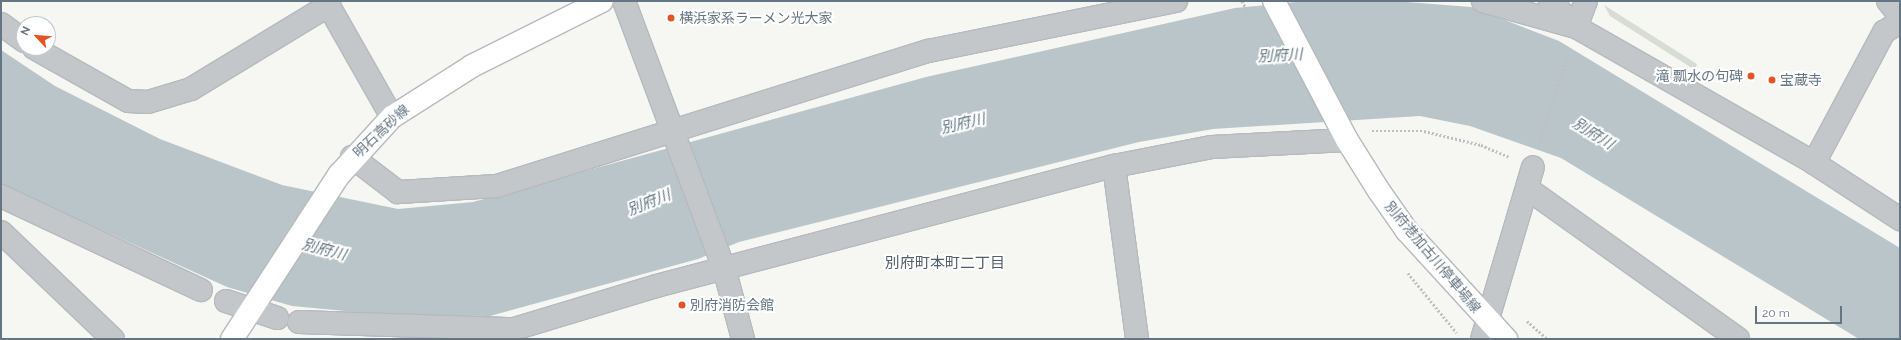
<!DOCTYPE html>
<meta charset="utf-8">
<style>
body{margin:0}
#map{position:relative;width:1901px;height:340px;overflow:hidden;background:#f6f6f2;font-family:Raleway,"Noto Sans JP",sans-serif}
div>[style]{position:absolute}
.green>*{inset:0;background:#d7ddd3}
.water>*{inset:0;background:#bac5c9}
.path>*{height:2.5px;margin-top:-1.25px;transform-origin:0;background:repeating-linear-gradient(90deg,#bdbfc1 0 2px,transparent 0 4px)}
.roads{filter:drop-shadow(1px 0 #b6babe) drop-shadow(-1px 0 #b6babe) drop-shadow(0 1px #b6babe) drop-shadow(0 -1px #b6babe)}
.minor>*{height:22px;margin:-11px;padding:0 11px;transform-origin:11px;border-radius:11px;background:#c3c7ca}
.major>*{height:22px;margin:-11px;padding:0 11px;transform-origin:11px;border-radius:11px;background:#fff}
.dots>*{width:11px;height:11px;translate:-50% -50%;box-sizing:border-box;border:2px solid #fff;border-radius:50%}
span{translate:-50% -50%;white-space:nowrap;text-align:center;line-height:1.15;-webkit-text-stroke:4px #fff;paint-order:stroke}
.poi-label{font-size:14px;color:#647583}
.left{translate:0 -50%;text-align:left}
.right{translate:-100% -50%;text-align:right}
.street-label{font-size:14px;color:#647583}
.water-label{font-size:15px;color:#607780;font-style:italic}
.neighbourhood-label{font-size:15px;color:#525e68}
.frame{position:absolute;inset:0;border:2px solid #647583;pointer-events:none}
.north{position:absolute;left:16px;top:16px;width:40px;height:40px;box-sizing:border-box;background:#fff;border:1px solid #c1c8cd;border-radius:50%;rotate:296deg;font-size:11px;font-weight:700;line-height:16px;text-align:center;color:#647583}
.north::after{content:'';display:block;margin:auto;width:14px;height:18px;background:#e45324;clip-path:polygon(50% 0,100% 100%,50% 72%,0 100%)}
.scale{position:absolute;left:1755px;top:306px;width:87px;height:18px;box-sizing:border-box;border:2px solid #647583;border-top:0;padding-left:5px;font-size:12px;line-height:14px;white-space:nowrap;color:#647583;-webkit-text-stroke:3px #fff;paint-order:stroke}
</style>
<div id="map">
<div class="green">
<i style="clip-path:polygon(1604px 5px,1697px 64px,1695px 70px,1610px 16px)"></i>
</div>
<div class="water">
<i style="clip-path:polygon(1307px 1px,1394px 1px,1471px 7px,1559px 41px,1900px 248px,1900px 339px,1859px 339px,1561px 158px,1470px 126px,1420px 116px,1213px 129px,1139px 142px,739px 242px,698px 259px,490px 316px,388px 315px,292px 306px,227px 287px,1px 184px,1px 50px,55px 86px,160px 139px,282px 185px,398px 209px,473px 202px,926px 77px,1235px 8px)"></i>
</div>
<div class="path">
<i style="left:1242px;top:1px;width:13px;rotate:61deg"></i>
<i style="left:1372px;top:131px;width:52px"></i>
<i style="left:1424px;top:131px;width:59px;rotate:13.8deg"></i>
<i style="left:1481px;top:145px;width:30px;rotate:23deg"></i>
<i style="left:1540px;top:143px;width:94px;rotate:-72.7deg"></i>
<i style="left:1408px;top:273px;width:77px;rotate:50.8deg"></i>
<i style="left:1527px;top:321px;width:28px;rotate:41deg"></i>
</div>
<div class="roads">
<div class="minor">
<i style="left:326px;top:1px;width:133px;rotate:60.4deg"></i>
<i style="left:624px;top:1px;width:285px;rotate:69.5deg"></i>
<i style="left:724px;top:268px;width:73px;rotate:75deg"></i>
<i style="left:1483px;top:1px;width:97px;rotate:15.6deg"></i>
<i style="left:1576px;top:27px;width:274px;rotate:29.7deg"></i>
<i style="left:1814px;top:163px;width:103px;rotate:33.1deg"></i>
<i style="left:1550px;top:1px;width:34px;rotate:45deg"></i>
<i style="left:1888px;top:1px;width:19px;rotate:51deg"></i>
<i style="left:1px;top:24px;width:29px;rotate:36deg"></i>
<i style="left:1576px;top:27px;width:28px;rotate:-69deg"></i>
<i style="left:34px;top:48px;width:108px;rotate:29.4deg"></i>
<i style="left:128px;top:101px;width:20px;rotate:3deg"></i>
<i style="left:148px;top:102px;width:45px;rotate:-16.8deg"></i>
<i style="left:191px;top:89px;width:162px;rotate:-31.3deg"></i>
<i style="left:352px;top:157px;width:58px;rotate:37.3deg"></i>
<i style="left:398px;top:192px;width:99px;rotate:-3.5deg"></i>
<i style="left:497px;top:186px;width:452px;rotate:-17.4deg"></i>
<i style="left:928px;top:51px;width:253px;rotate:-11.4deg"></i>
<i style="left:1814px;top:163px;width:149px;rotate:-61.9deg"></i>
<i style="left:1884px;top:32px;width:19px;rotate:-32deg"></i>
<i style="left:1114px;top:166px;width:175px;rotate:82.4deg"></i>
<i style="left:1528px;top:189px;width:258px;rotate:35.5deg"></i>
<i style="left:1px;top:196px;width:221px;rotate:25.2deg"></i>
<i style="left:1px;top:232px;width:155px;rotate:43.7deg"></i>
<i style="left:226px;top:301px;width:54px;rotate:18.4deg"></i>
<i style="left:299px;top:322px;width:215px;rotate:1.9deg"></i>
<i style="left:504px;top:339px;width:14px;rotate:-45deg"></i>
<i style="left:514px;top:329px;width:148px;rotate:-16.8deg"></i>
<i style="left:656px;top:286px;width:473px;rotate:-14.7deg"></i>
<i style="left:1114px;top:166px;width:100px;rotate:-11deg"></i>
<i style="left:1212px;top:147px;width:135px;rotate:-3deg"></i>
<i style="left:1482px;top:339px;width:179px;rotate:-73.5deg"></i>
</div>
<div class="major">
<i style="left:1274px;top:1px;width:157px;rotate:62.3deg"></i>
<i style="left:1347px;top:140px;width:60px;rotate:57.9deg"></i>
<i style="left:1379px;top:191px;width:49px;rotate:55deg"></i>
<i style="left:1407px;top:231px;width:147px;rotate:47.5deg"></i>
<i style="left:232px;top:339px;width:196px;rotate:-56.9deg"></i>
<i style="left:339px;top:175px;width:79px;rotate:-47.6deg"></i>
<i style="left:392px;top:117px;width:95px;rotate:-32.5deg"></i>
<i style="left:472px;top:66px;width:145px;rotate:-26.6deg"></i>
</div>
</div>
<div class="dots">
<i style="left:671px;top:18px;background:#e45324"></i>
<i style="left:1751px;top:76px;background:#e45324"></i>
<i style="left:1772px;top:80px;background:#e45324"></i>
<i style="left:682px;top:305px;background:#e45324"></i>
</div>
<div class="poi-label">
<span class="left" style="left:679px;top:18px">横浜家系ラーメン光大家</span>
<span class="right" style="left:1743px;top:76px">滝 瓢水の句碑</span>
<span class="left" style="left:1780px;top:80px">宝蔵寺</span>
<span class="left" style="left:690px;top:305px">別府消防会館</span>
</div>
<div class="street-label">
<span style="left:381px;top:131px;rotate:-43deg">明石高砂線</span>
<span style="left:1433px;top:257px;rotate:50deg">別府港加古川停車場線</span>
</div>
<div class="water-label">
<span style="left:1280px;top:56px;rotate:-3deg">別府川</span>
<span style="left:963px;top:124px;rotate:-13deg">別府川</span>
<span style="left:1593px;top:134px;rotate:32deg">別府川</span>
<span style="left:649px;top:203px;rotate:-22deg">別府川</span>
<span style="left:324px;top:250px;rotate:15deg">別府川</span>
</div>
<div class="neighbourhood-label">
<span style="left:945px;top:264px">別府町本町二丁目</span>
</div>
<div class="frame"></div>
<div class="north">N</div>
<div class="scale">20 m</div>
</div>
